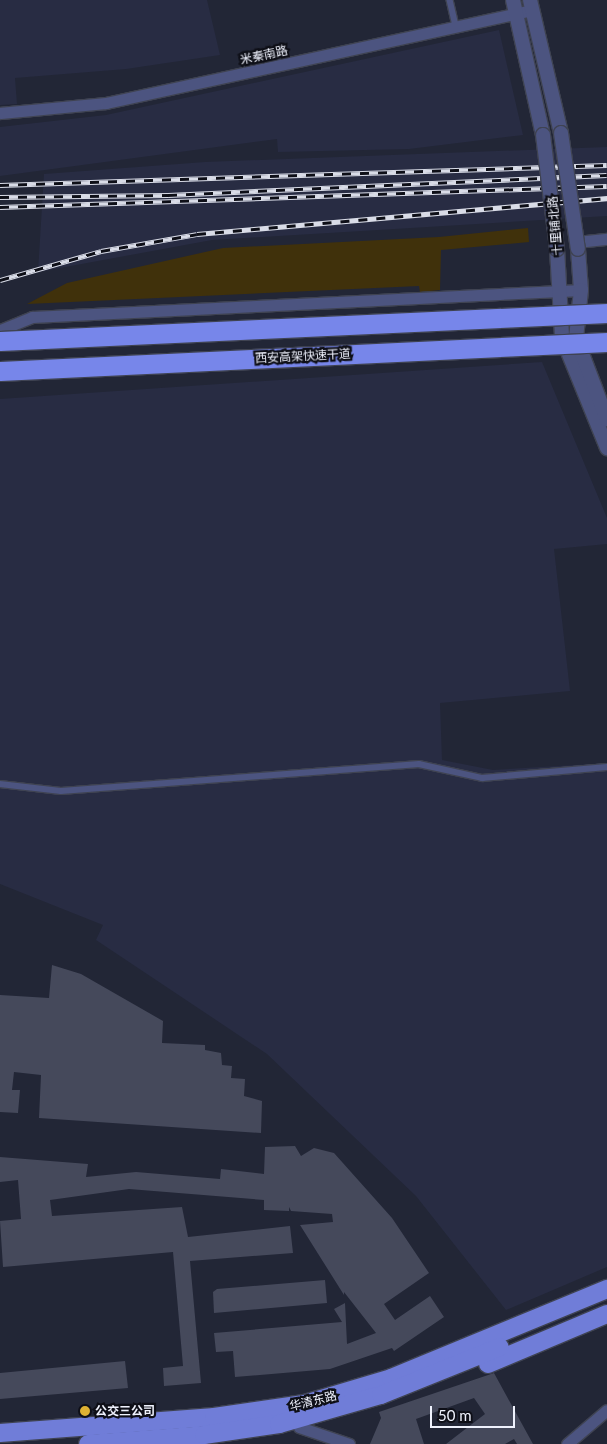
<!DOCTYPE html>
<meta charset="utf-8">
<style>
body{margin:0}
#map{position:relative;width:607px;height:1444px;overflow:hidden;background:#222636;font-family:Lato,"Noto Sans SC",sans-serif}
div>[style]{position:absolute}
.built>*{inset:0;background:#282c43}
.green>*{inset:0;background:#40310b}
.building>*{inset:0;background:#45495b}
.roads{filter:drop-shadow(1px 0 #3f4352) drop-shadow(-1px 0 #3f4352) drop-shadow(0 1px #3f4352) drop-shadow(0 -1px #3f4352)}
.service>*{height:5.5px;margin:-2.75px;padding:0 2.75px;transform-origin:2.75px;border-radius:2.75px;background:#4c5480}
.minor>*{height:11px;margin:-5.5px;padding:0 5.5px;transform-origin:5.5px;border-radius:5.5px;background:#4c5480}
.tertiary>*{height:14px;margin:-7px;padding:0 7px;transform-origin:7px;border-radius:7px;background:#4c5480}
.primary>*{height:18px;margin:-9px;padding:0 9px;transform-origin:9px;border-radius:9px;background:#707dd8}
.rail>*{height:5px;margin-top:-2.5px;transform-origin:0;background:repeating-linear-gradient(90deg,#0e0f17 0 9px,#d9dce7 0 18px);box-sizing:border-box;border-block:1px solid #d9dce7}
.bridges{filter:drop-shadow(1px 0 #3f4352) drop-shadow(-1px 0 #3f4352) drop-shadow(0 1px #3f4352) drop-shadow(0 -1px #3f4352)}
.tertiary-bridge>*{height:14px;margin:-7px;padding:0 7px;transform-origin:7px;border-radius:7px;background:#4c5480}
.trunk-bridge>*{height:19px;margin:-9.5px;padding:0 9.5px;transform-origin:9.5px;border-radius:9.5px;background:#7786ea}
.dots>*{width:14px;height:14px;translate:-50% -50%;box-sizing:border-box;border:2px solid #0e0f17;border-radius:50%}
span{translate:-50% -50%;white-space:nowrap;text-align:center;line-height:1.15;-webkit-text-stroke:4.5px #0e0f17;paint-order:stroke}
.street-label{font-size:12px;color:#eff2fd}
.poi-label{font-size:12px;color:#eff2fd;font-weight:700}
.left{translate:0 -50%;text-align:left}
.scale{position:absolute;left:430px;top:1406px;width:85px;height:22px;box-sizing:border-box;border:2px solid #eff2fd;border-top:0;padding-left:6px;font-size:15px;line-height:18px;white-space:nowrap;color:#eff2fd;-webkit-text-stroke:4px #0e0f17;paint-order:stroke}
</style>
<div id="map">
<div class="built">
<i style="clip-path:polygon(0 0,207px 0,220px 55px,126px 69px,15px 78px,17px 104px,0 105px)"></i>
<i style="clip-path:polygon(499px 30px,523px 135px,409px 149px,278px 152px,277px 139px,0 176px,0 127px,106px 115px)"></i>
<i style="clip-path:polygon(607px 147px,607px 216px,212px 240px,38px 272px,44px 174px,205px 162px)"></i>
<i style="clip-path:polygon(542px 362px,607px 518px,607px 544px,554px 549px,570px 691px,440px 703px,442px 760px,493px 770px,607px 763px,607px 1267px,506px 1310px,416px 1196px,267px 1054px,96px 940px,103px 925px,0 884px,0 399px)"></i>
</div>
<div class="green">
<i style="clip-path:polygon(528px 228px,529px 242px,441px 250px,440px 290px,420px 292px,419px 286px,27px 304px,67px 283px,223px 248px,439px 237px)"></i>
</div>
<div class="building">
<i style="clip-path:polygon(52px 965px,81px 974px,163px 1021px,162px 1043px,205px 1045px,205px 1050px,221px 1053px,222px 1065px,232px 1066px,231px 1078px,245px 1079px,244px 1096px,262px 1101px,261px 1133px,39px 1118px,41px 1075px,14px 1072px,12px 1090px,20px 1090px,18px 1113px,0 1112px,0 995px,49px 998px)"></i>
<i style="clip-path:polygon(295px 1146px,301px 1156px,314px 1148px,334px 1153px,392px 1218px,429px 1273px,384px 1304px,395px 1320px,430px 1296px,444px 1317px,394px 1351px,392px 1348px,330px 1369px,235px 1377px,233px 1351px,216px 1352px,214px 1333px,342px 1322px,334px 1309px,345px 1303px,347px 1344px,376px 1333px,344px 1292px,344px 1295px,300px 1225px,333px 1222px,332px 1214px,291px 1211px,289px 1207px,289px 1211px,264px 1210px,264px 1200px,129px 1189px,50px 1200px,52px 1216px,182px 1207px,188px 1237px,290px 1226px,293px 1253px,190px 1261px,201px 1383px,164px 1386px,163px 1368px,183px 1366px,173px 1252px,3px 1267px,0 1221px,21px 1219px,18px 1180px,0 1182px,0 1157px,88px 1164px,86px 1177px,136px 1172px,220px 1179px,221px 1169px,264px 1174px,265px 1147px)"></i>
<i style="clip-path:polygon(325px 1280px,327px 1303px,214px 1313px,213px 1292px,217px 1289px)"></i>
<i style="clip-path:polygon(125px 1361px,128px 1388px,0 1399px,0 1373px)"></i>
<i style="clip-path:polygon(494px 1373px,533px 1444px,517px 1444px,514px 1439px,505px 1444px,446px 1444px,485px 1414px,474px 1398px,416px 1419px,424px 1444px,370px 1444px,381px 1418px,379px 1412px)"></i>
</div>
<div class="roads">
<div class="service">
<i style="left:450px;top:0;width:28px;rotate:77deg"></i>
<i style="left:0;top:784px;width:61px;rotate:6.5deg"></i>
<i style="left:61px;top:791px;width:359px;rotate:-4.3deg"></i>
<i style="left:419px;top:764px;width:65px;rotate:12.5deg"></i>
<i style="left:482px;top:778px;width:125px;rotate:-5deg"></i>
</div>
<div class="minor">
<i style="left:0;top:113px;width:106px;rotate:-5.4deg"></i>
<i style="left:106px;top:103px;width:436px;rotate:-12.3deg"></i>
<i style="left:577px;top:242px;width:30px;rotate:-6deg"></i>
<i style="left:0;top:330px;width:35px;rotate:-22deg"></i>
<i style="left:32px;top:317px;width:550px;rotate:-2.82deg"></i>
<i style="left:299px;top:1427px;width:53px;rotate:18.8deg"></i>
<i style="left:567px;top:1444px;width:52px;rotate:-40.4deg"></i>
</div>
<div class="tertiary">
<i style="left:513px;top:0;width:138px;rotate:77.5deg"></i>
<i style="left:530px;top:0;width:137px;rotate:76.9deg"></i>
<i style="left:557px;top:249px;width:88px;rotate:86.7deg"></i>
<i style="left:562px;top:337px;width:120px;rotate:67.9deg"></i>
<i style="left:578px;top:249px;width:41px;rotate:85.8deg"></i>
<i style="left:581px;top:290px;width:48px;rotate:95.9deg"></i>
<i style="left:576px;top:338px;width:87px;rotate:69.1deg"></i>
</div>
<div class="primary">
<i style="left:488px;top:1364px;width:129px;rotate:-22.8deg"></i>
<i style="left:0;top:1433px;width:215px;rotate:-4.3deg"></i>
<i style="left:214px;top:1417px;width:91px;rotate:-8.2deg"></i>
<i style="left:304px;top:1404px;width:91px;rotate:-16.6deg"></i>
<i style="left:391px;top:1378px;width:234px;rotate:-22.4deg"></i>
<i style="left:88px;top:1444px;width:116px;rotate:-4.4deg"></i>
<i style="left:204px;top:1435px;width:76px;rotate:-8.3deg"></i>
<i style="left:279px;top:1424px;width:106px;rotate:-15.9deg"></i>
<i style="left:381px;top:1395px;width:128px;rotate:-22deg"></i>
</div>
</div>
<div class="rail">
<i style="left:0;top:185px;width:607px;rotate:-1.89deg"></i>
<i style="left:0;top:197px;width:168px;rotate:-0.7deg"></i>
<i style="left:168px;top:195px;width:439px;rotate:-2.6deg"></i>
<i style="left:0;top:207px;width:607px;rotate:-1.98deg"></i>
<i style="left:0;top:280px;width:105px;rotate:-16deg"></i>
<i style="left:101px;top:251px;width:97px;rotate:-10deg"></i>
<i style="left:197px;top:234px;width:412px;rotate:-5deg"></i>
</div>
<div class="bridges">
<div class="tertiary-bridge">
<i style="left:561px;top:133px;width:117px;rotate:81.7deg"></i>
<i style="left:543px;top:135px;width:115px;rotate:83deg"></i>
</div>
<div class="trunk-bridge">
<i style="left:0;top:341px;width:608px;rotate:-2.64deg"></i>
<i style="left:0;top:371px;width:608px;rotate:-2.74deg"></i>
</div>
</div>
<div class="dots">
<i style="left:85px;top:1411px;background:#deb133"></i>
</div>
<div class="street-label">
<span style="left:264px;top:55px;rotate:-12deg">米秦南路</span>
<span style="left:555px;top:226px;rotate:-95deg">十里铺北路</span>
<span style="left:303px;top:356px;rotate:-3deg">西安高架快速干道</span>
<span style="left:313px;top:1401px;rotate:-14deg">华清东路</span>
</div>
<div class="poi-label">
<span class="left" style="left:95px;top:1411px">公交三公司</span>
</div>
<div class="scale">50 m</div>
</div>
